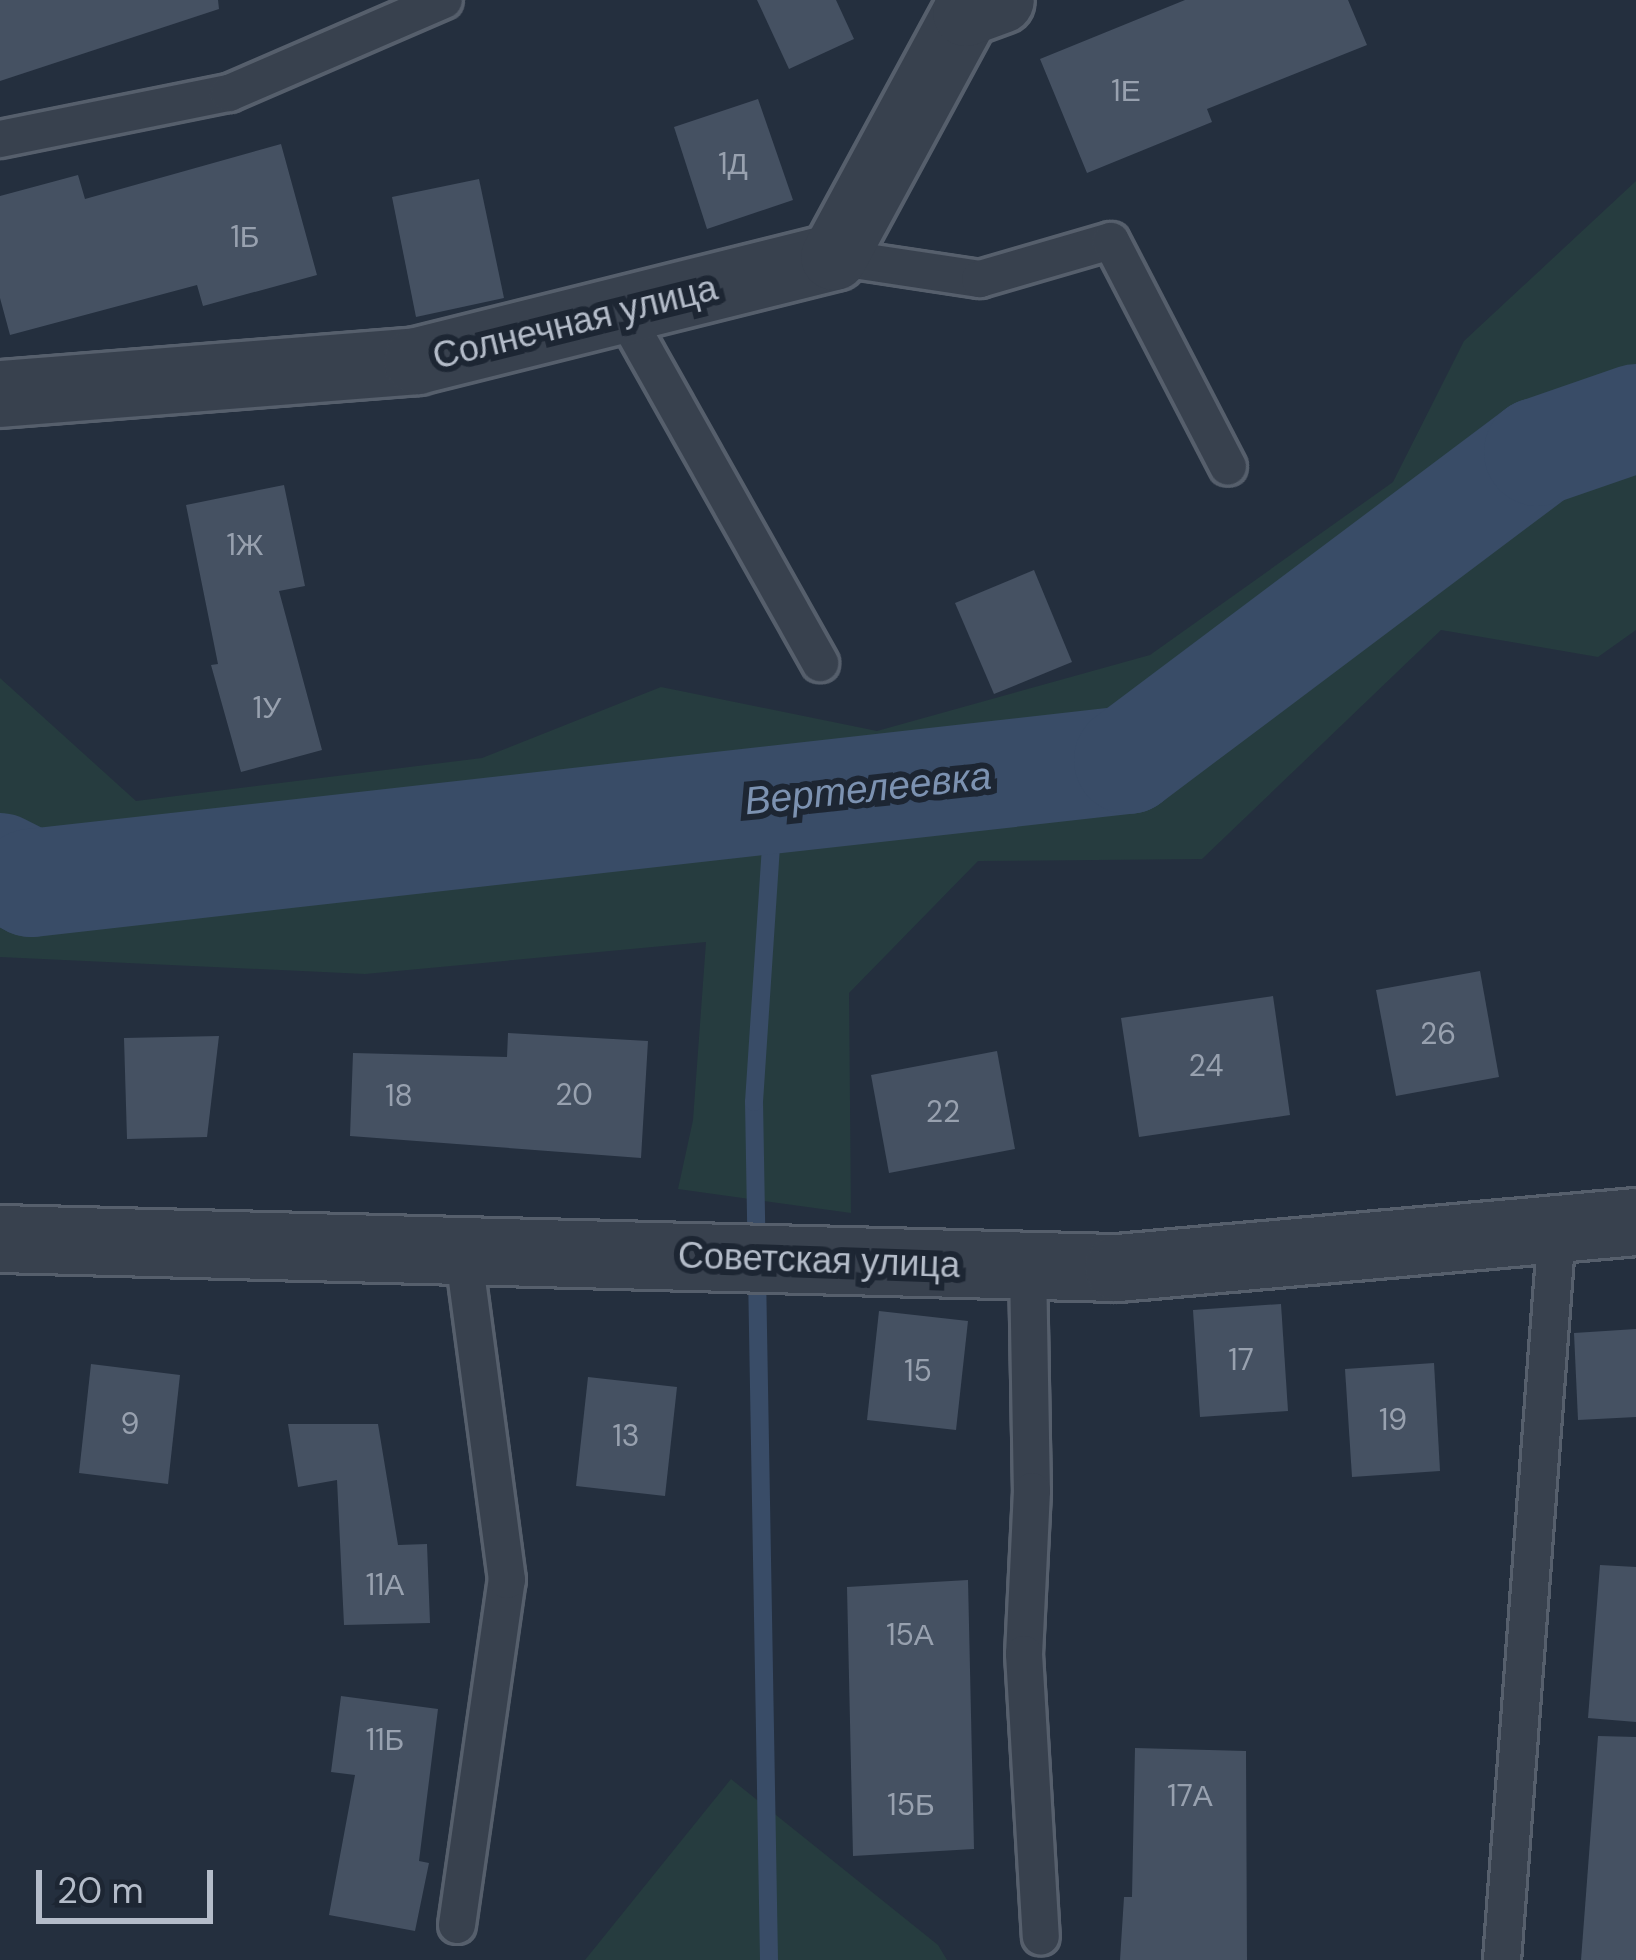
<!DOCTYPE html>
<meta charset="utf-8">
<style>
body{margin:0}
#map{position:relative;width:1636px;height:1960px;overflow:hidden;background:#242f3e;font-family:"DM Sans",sans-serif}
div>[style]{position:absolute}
.green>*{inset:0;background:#263c3f}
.stream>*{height:18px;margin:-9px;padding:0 9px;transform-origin:9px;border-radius:9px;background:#394c67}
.river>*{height:108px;margin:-54px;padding:0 54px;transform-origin:54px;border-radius:54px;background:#394c67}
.building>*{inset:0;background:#455162}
.roads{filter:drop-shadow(3px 0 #565f6c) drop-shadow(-3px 0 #565f6c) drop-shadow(0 3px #565f6c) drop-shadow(0 -3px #565f6c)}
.lane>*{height:36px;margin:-18px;padding:0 18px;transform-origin:18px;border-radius:18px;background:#38414e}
.street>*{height:66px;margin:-33px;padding:0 33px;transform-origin:33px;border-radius:33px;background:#38414e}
span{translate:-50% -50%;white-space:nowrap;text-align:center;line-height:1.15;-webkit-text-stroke:12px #1d2633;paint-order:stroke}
.number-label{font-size:30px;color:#98a1af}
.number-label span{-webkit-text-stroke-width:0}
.street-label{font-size:36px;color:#b4bcc9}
.water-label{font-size:39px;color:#7c92b1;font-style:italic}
.scale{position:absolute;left:36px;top:1870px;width:177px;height:54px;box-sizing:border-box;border:6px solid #b4bcc9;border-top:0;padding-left:15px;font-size:36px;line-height:42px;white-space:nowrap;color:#b4bcc9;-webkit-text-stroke:9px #1d2633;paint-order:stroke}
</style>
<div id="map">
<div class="green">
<i style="clip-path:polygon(1636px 181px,1636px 630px,1598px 657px,1441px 630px,1202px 859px,978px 861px,849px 993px,851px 1213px,678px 1189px,693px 1120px,706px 942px,365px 974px,0 957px,0 678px,136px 801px,482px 758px,661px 687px,877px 731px,1150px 655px,1393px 482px,1464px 341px)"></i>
<i style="clip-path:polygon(731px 1779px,938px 1945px,947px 1960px,585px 1960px)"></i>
</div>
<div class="stream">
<i style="left:769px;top:1960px;width:858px;rotate:-91deg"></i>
<i style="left:754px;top:1102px;width:303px;rotate:-86.2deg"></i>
</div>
<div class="river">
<i style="left:0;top:867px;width:35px;rotate:27deg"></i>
<i style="left:31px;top:883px;width:1104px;rotate:-6.4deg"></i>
<i style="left:1128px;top:760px;width:513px;rotate:-36.91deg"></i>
<i style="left:1538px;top:452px;width:104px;rotate:-19.1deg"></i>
</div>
<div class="building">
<i style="clip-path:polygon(0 0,218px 0,219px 9px,0 81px)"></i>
<i style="clip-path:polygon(757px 0,836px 0,854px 39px,789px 69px)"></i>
<i style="clip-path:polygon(1185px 0,1348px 0,1367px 45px,1207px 109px,1212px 122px,1087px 173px,1040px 59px)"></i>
<i style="clip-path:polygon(758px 99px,793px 200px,707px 229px,674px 127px)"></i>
<i style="clip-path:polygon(281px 144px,317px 275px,203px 306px,197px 285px,10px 335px,0 298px,0 196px,78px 175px,85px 199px)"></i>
<i style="clip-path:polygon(479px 179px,504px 298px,416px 317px,392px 197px)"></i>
<i style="clip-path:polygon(284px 485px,305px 586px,279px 591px,322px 750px,241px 772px,211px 665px,218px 664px,186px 505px)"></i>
<i style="clip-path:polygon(1034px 570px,1072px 662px,994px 694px,955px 603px)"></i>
<i style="clip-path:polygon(1480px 971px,1499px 1077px,1396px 1096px,1376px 990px)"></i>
<i style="clip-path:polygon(1273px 996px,1290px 1115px,1139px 1137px,1121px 1018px)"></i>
<i style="clip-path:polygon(508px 1033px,648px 1041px,641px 1158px,350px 1136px,353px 1053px,507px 1057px)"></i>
<i style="clip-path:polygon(219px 1036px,207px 1137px,127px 1139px,124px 1038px)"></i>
<i style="clip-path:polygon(997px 1051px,1015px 1149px,889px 1173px,871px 1075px)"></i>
<i style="clip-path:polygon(1281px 1304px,1288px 1411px,1200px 1417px,1193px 1310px)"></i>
<i style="clip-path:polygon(879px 1311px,968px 1321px,956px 1430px,867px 1420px)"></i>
<i style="clip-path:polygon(1636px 1329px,1636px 1417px,1578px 1420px,1574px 1333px)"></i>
<i style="clip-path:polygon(1434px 1363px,1440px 1471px,1352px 1477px,1345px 1369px)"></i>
<i style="clip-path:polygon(91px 1364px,180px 1375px,168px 1484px,79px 1473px)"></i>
<i style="clip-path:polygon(588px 1377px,677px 1387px,665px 1496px,576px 1486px)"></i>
<i style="clip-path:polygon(288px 1424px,378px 1424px,398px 1545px,427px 1544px,430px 1623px,344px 1625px,337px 1480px,298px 1487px)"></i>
<i style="clip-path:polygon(1600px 1565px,1636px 1567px,1636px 1722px,1588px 1718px)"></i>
<i style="clip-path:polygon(968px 1580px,974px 1849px,853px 1856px,847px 1587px)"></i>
<i style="clip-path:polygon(341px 1696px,438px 1709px,419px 1861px,429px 1863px,415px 1931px,329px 1915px,355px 1775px,331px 1772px)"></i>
<i style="clip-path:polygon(1598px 1736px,1636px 1737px,1636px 1960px,1581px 1960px)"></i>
<i style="clip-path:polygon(1135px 1748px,1246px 1751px,1247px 1960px,1120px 1960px,1124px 1897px,1132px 1897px)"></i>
</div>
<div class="roads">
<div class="lane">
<i style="left:0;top:139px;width:234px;rotate:-11.4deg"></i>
<i style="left:229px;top:93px;width:234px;rotate:-23.4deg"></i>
<i style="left:834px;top:257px;width:148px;rotate:8.6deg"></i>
<i style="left:980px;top:279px;width:136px;rotate:-16.2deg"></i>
<i style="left:1111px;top:241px;width:254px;rotate:62.6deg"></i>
<i style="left:622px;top:310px;width:405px;rotate:60.7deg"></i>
<i style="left:1028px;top:1266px;width:225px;rotate:89deg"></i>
<i style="left:1032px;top:1491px;width:163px;rotate:92.8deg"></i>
<i style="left:1024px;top:1654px;width:283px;rotate:86.6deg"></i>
<i style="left:457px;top:1925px;width:349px;rotate:-81.8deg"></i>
<i style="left:507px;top:1580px;width:332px;rotate:-97.6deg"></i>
<i style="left:1502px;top:1960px;width:731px;rotate:-85.69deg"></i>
</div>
<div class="street">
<i style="left:0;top:394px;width:418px;rotate:-4.5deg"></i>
<i style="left:417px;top:361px;width:430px;rotate:-14deg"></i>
<i style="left:834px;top:257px;width:277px;rotate:-61.6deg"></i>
<i style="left:966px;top:13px;width:37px;rotate:-20deg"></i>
<i style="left:0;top:1239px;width:1118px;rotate:1.49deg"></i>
<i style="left:1118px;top:1268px;width:520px;rotate:-5.07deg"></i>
</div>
</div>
<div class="number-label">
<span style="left:1126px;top:91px">1Е</span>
<span style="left:733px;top:164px">1Д</span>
<span style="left:245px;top:237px">1Б</span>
<span style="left:245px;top:545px">1Ж</span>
<span style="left:267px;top:708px">1У</span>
<span style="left:1438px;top:1034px">26</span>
<span style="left:1206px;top:1066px">24</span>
<span style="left:574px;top:1095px">20</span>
<span style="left:399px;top:1096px">18</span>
<span style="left:943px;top:1112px">22</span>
<span style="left:1241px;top:1360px">17</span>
<span style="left:918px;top:1371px">15</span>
<span style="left:1393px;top:1420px">19</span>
<span style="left:130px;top:1424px">9</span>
<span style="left:626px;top:1436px">13</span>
<span style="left:385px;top:1585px">11А</span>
<span style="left:910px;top:1635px">15А</span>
<span style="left:385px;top:1740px">11Б</span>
<span style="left:1190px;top:1796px">17А</span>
<span style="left:911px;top:1805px">15Б</span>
</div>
<div class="street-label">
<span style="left:575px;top:322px;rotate:-14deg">Солнечная улица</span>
<span style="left:819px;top:1260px;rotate:2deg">Советская улица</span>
</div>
<div class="water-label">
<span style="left:868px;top:789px;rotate:-6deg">Вертелеевка</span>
</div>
<div class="scale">20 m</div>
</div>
